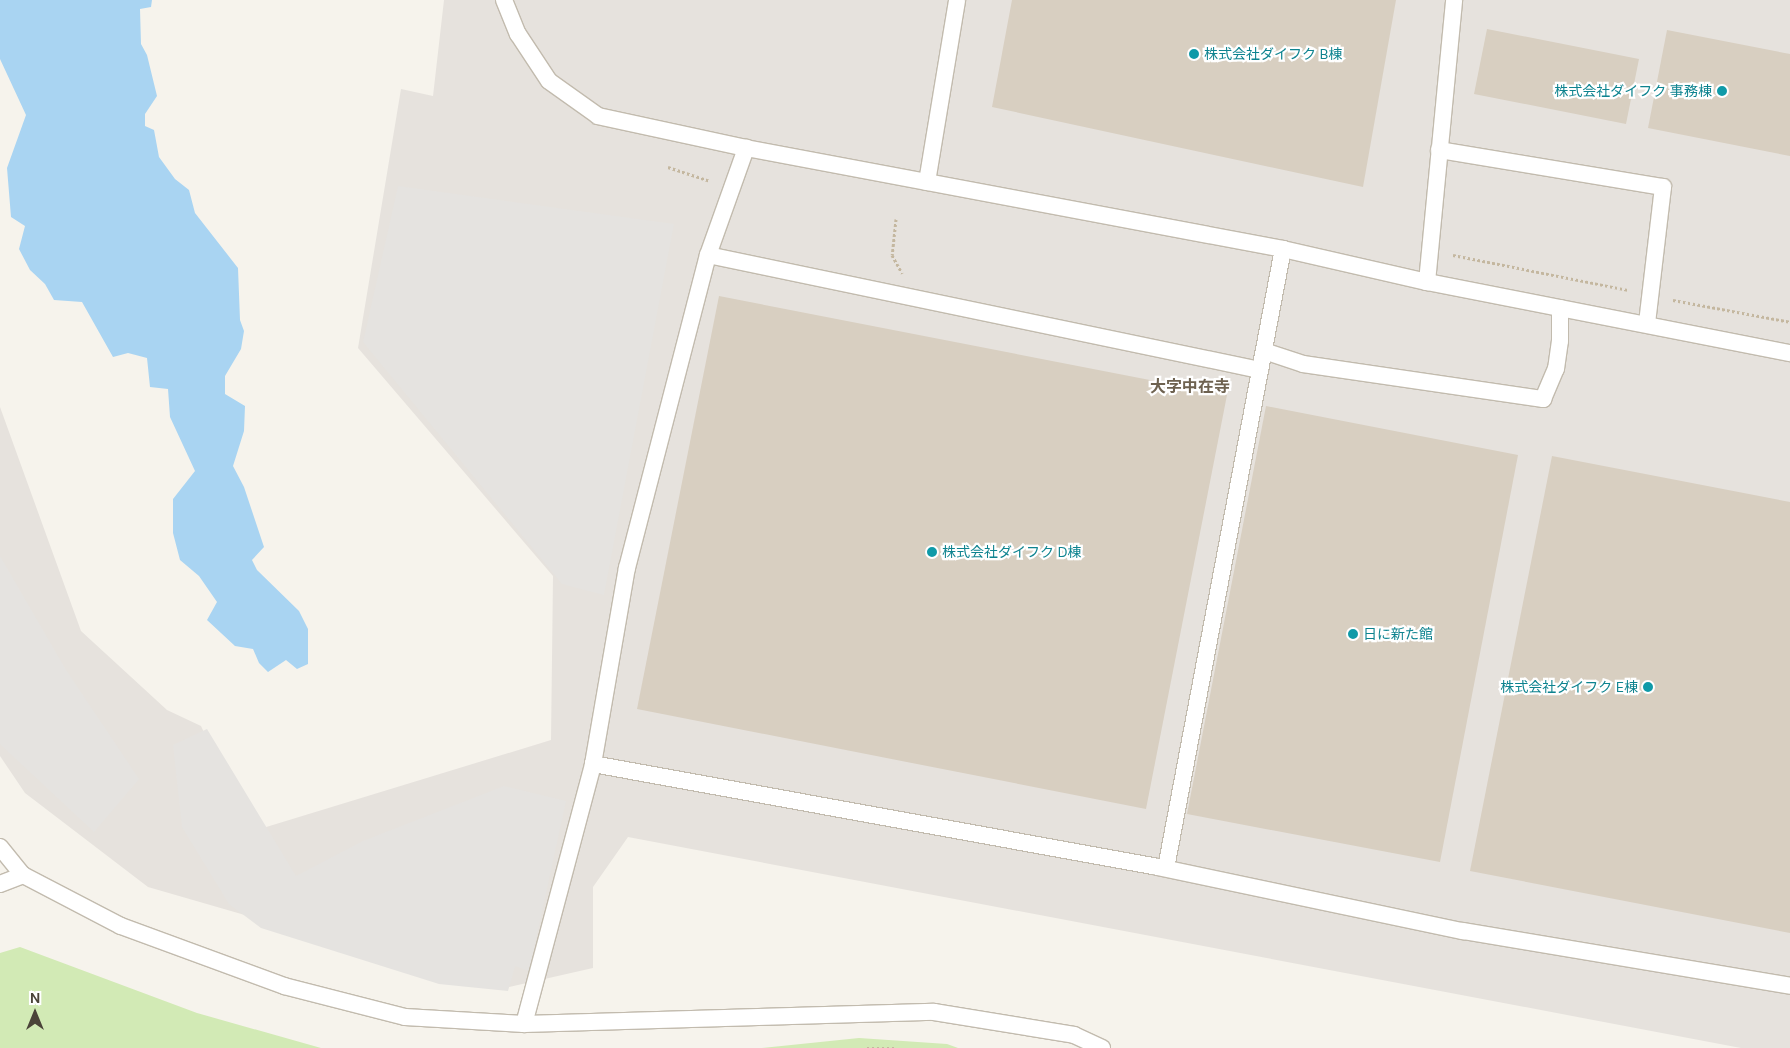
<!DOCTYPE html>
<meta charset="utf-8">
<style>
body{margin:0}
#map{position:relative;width:1790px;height:1048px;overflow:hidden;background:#f6f3ec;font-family:"DM Sans","Noto Sans JP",sans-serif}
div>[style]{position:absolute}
.industrial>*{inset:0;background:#e6e2dd}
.green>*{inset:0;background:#d2eab5}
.parking>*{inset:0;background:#e5e3e0}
.water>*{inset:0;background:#a9d4f2}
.building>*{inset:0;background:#d8cfc1}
.path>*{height:3px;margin-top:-1.5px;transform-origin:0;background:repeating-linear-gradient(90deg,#c4b79f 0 2.5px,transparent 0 5px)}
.roads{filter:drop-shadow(1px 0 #c2bbae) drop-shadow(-1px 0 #c2bbae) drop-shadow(0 1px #c2bbae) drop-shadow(0 -1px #c2bbae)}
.service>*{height:16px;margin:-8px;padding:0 8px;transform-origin:8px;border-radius:8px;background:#fff}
.dots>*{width:14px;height:14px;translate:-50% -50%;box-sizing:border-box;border:2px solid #fff;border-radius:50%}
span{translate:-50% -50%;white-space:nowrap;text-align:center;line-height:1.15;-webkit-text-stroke:4.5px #fff;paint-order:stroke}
.culture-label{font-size:14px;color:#0d838f}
.left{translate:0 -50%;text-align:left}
.right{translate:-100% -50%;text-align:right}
.quarter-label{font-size:16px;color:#6e6250;font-weight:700}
.north{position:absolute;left:10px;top:988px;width:50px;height:50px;-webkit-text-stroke:4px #fff;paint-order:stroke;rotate:0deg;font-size:14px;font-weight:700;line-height:20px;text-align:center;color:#4b4439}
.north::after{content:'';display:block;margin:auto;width:18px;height:22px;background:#4b4439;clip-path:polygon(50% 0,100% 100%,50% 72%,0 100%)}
</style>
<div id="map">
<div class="industrial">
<i style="clip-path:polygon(444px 0,1790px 0,1790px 1048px,1741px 1048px,628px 837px,593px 887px,593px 968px,500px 989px,148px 887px,25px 793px,0 756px,0 407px,81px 631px,167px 710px,201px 726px,250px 832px,551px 740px,553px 576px,358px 348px,401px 89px,433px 96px)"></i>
</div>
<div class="green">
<i style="clip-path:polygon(20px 947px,197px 1013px,321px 1048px,0 1048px,0 953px)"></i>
<i style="clip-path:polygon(859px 1038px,947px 1044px,958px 1048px,762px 1048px)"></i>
</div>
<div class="parking">
<i style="clip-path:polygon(398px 186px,674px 224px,604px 595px,562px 584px,363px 342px)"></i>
<i style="clip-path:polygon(0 556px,66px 670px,139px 779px,94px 832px,0 744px)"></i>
<i style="clip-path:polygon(207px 729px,296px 876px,363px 841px,504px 786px,566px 801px,529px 971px,515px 966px,508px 991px,439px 984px,261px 928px,229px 904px,182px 827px,173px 745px)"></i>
</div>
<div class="water">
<i style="clip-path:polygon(0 0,152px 0,151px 7px,140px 9px,141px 44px,147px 55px,157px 96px,145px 114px,145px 126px,154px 130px,159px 157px,175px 179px,189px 190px,195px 213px,238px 268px,240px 320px,244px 331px,241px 349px,225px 376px,225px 394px,245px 406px,244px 431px,233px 466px,244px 487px,264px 547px,252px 560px,257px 570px,299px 611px,308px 629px,308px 664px,297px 669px,286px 660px,268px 672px,259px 663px,253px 649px,235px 646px,207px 620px,217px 602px,199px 576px,180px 560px,173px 533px,173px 499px,195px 471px,170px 417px,168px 389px,150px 387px,147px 358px,128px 353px,113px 357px,82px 302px,54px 300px,45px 284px,30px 270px,19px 249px,25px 226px,11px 217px,7px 168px,26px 115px,0 59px)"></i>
</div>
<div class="building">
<i style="clip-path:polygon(1012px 0,1396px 0,1363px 187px,992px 107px)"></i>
<i style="clip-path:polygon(1487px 29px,1639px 59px,1626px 124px,1474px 94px)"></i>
<i style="clip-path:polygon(1667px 30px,1790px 54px,1790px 156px,1648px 128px)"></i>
<i style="clip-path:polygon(719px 296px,1227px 395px,1146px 809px,637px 709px)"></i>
<i style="clip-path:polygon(1266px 406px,1518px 455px,1440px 862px,1187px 814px)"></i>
<i style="clip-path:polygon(1552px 456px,1790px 502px,1790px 933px,1470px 871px)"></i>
</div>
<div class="path">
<i style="left:668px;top:167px;width:44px;rotate:18.4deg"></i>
<i style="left:896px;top:219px;width:36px;rotate:96deg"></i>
<i style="left:892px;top:255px;width:21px;rotate:61deg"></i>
<i style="left:1453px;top:255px;width:178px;rotate:11.3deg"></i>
<i style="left:1673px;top:300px;width:119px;rotate:10.6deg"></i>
<i style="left:867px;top:1048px;width:28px"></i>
</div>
<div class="roads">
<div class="service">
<i style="left:504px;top:0;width:37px;rotate:68deg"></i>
<i style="left:518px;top:34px;width:56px;rotate:56.6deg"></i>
<i style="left:549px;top:81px;width:60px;rotate:35.5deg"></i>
<i style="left:598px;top:116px;width:151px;rotate:12.2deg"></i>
<i style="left:746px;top:148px;width:546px;rotate:10.65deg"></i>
<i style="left:1283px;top:249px;width:148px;rotate:12.9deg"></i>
<i style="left:1427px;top:282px;width:370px;rotate:11.1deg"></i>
<i style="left:1439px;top:150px;width:227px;rotate:9.4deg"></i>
<i style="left:1663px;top:187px;width:138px;rotate:96.7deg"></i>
<i style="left:927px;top:182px;width:184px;rotate:-80.6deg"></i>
<i style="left:708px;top:255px;width:564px;rotate:11.77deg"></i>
<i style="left:1427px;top:282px;width:283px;rotate:-84.5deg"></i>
<i style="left:1264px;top:351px;width:41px;rotate:18.4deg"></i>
<i style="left:1303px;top:364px;width:243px;rotate:8.3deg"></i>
<i style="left:1543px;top:399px;width:33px;rotate:-67deg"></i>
<i style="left:1556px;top:369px;width:28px;rotate:-82deg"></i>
<i style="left:1560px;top:341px;width:33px;rotate:-90deg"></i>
<i style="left:593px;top:764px;width:574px;rotate:10.33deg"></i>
<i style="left:1158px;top:867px;width:312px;rotate:11.9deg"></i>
<i style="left:1463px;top:931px;width:332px;rotate:9.5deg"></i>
<i style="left:0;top:847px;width:36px;rotate:51deg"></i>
<i style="left:23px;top:875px;width:110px;rotate:27.5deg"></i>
<i style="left:121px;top:926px;width:174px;rotate:20.2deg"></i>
<i style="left:284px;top:986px;width:125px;rotate:14.4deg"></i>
<i style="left:405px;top:1017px;width:119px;rotate:3.4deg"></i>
<i style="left:524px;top:1024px;width:410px;rotate:-1.7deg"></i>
<i style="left:934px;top:1012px;width:142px;rotate:9.3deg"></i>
<i style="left:1074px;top:1035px;width:31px;rotate:25deg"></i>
<i style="left:1166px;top:868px;width:630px;rotate:-79.3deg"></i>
<i style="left:0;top:884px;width:25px;rotate:-21deg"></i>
<i style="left:524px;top:1024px;width:269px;rotate:-75.1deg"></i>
<i style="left:593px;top:764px;width:199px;rotate:-80.2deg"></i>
<i style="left:627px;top:568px;width:323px;rotate:-75.5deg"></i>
<i style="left:708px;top:255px;width:114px;rotate:-70.4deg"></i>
</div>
</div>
<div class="dots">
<i style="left:1194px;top:54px;background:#0f9aa8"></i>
<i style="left:1722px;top:91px;background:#0f9aa8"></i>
<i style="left:932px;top:552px;background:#0f9aa8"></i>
<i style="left:1353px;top:634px;background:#0f9aa8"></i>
<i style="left:1648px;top:687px;background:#0f9aa8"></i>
</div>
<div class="culture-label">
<span class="left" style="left:1204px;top:54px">株式会社ダイフク B棟</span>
<span class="right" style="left:1712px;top:91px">株式会社ダイフク 事務棟</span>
<span class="left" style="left:942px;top:552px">株式会社ダイフク D棟</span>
<span class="left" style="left:1363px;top:634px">日に新た館</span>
<span class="right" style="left:1638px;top:687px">株式会社ダイフク E棟</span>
</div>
<div class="quarter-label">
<span style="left:1190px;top:387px">大字中在寺</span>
</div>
<div class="north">N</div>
</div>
